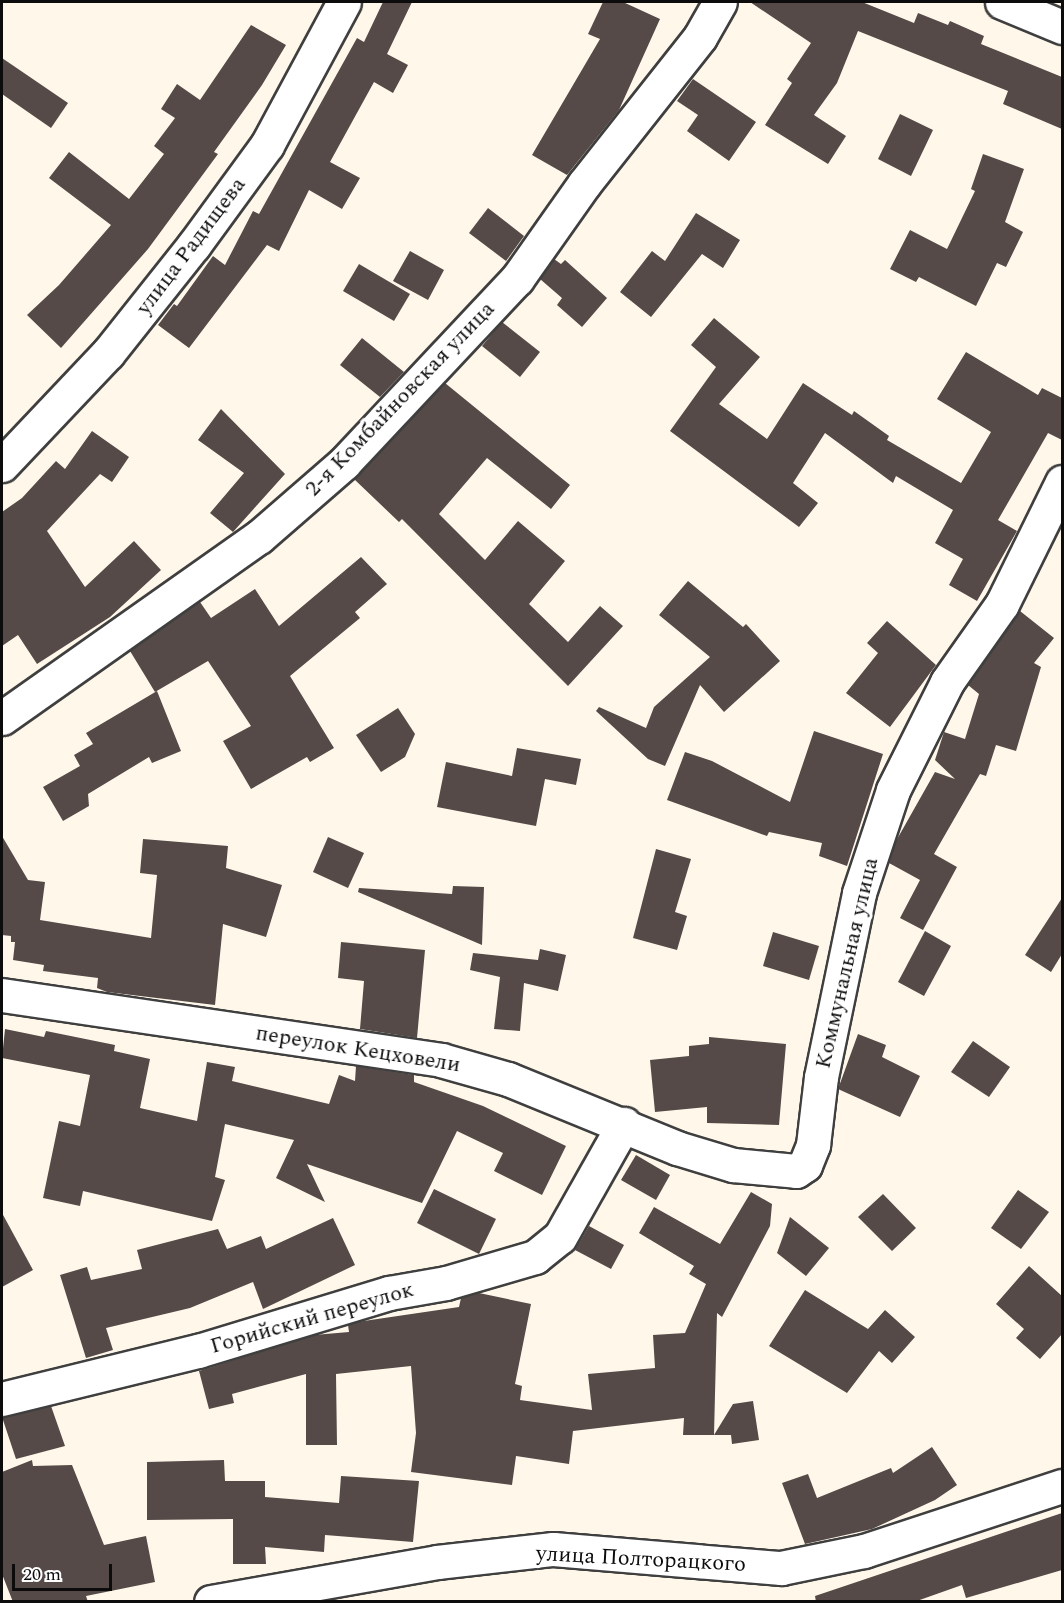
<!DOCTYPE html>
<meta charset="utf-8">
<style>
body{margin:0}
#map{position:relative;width:1064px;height:1603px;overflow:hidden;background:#fff8ea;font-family:Spectral,serif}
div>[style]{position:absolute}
.building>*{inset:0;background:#554a47}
.roads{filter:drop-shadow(2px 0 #3f3f3f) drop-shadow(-2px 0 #3f3f3f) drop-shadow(0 2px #3f3f3f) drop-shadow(0 -2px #3f3f3f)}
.minor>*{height:33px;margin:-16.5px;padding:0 16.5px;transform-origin:16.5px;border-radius:16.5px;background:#fff}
span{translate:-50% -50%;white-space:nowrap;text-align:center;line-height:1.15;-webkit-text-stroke:6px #fff;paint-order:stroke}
.street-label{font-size:22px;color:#0c0c0c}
.frame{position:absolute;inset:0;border:3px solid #0c0c0c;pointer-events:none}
.scale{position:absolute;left:12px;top:1564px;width:100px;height:27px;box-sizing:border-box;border:3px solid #0c0c0c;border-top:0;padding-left:8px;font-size:18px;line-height:21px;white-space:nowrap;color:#0c0c0c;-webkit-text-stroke:4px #fff;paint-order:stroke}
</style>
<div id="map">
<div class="building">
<i style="clip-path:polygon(383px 2px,412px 2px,387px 54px,408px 65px,393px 93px,374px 82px,330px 162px,360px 178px,342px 209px,309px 190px,279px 251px,267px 245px,189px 348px,158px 325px,174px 304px,177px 306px,213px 256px,225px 265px,253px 211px,259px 214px,357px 38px,364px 42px)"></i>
<i style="clip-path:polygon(603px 2px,623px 2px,660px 19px,619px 110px,567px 175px,532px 155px,600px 39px,588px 34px)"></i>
<i style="clip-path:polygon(750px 2px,862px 2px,914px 23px,918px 13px,948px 25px,950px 21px,984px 36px,981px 44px,1062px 77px,1062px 129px,1003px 104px,1008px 91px,858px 31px,837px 83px,814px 115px,846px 136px,828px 164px,765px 125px,792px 83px,787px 79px,811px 43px)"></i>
<i style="clip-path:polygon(251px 25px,286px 45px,262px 85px,214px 152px,218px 154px,148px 249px,61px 348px,27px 315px,59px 285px,111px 225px,49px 178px,69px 152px,129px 199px,164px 154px,154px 146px,175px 118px,161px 109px,177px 84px,200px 100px)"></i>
<i style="clip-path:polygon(2px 58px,68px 103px,51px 128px,2px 94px)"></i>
<i style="clip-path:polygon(693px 79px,756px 122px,729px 161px,687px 131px,698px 115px,677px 101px)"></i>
<i style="clip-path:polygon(900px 114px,933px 130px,911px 176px,878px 159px)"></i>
<i style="clip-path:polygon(983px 154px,1024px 169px,1005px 222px,1023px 232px,1006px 267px,997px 263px,976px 306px,919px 277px,916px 282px,890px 269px,910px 230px,947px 249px,975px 191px,971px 189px)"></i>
<i style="clip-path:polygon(488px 208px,524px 236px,506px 261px,469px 233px)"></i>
<i style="clip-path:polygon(696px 213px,740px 240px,723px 268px,702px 254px,651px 317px,620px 292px,652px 251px,665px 261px)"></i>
<i style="clip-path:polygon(410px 251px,444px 270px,428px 300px,393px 281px)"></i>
<i style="clip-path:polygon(554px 259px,561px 264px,565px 260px,607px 298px,582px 327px,557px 305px,562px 298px,540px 279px)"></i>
<i style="clip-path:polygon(359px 264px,410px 294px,394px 321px,343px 291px)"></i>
<i style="clip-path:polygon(714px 318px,760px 357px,719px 404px,767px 439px,803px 383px,852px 415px,854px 411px,889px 436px,887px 440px,961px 483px,991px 432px,937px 399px,966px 352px,1038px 395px,1042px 388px,1062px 398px,1062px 440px,1048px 433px,998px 520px,1017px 531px,977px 601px,949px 585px,963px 559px,935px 543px,953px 510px,896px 476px,893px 483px,825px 433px,793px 483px,818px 503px,799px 527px,670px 431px,716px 367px,691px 345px)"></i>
<i style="clip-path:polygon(502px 322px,540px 352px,520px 377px,482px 346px)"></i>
<i style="clip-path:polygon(362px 338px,404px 372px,380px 397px,340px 365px)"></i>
<i style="clip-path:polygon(445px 383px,570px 485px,551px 509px,487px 458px,439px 514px,485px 560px,518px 521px,565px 561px,529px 604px,568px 642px,600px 606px,623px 626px,568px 686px,402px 519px,399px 522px,354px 479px)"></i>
<i style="clip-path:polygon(221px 409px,285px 474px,233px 532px,210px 513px,244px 473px,198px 440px)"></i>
<i style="clip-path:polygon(92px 431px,129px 457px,112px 482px,100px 474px,47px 531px,85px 587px,134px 541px,161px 570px,110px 617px,37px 664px,18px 635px,2px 646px,2px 512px,22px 498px,56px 461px,65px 469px)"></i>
<i style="clip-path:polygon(361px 557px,387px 584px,355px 612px,360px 618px,290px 676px,334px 748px,310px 762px,307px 757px,251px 789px,223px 741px,251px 726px,208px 661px,155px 692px,130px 651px,200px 602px,211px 618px,255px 589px,279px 626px)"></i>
<i style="clip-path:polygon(688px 581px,743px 627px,746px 624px,780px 661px,724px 712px,700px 685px,665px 766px,648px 759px,596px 711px,599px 707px,646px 728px,654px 707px,710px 657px,659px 615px)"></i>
<i style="clip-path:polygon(1020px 611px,1054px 638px,1034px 663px,1041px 667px,1016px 751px,996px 745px,986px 776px,980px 774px,934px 854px,957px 867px,923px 930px,900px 918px,920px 880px,889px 863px,896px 841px,935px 772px,955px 779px,935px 760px,944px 732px,965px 739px,979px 694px,968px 685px)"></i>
<i style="clip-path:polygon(887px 621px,936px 665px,890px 727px,846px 693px,878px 653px,867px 643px)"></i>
<i style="clip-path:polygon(157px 691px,181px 751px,152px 763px,149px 757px,88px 794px,89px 806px,63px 821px,43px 787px,80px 766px,74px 755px,93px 744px,86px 733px)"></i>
<i style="clip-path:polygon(398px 708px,415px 734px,405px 757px,381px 772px,356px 735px)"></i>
<i style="clip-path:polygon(814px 731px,883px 754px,847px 866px,819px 856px,822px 843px,769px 832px,767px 836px,667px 800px,685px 752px,712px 761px,790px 802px)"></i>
<i style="clip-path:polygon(517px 748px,581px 759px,576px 785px,545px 779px,536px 826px,437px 807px,446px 762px,512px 776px)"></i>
<i style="clip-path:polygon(2px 836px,28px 880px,45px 882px,40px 920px,151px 938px,157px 875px,140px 873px,143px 839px,228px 846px,226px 868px,282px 885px,266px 937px,223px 924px,215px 1005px,107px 992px,97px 988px,98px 978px,43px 971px,44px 965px,13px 960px,15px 942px,11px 942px,11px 936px,2px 935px)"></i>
<i style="clip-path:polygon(328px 837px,364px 853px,348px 888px,313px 872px)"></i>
<i style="clip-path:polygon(656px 849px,691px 859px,675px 912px,687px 916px,677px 950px,633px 938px)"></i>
<i style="clip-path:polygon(453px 886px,484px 887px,482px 945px,358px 892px,359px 888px,452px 894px)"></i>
<i style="clip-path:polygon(1062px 898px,1062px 954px,1051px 972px,1025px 955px)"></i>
<i style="clip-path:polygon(925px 931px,951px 946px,924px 996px,898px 982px)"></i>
<i style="clip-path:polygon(773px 932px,819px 946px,809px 980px,763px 966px)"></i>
<i style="clip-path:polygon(341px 942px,425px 950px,417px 1038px,360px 1029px,364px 981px,338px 978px)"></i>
<i style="clip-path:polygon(540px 949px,566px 955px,558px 991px,524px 983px,520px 1031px,494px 1029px,500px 977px,470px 970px,473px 953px,538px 960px)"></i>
<i style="clip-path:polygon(5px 1029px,44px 1037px,46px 1031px,115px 1045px,114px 1051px,150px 1059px,140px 1108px,197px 1121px,207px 1062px,235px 1067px,232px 1081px,329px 1104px,339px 1075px,355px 1081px,356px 1066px,414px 1075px,414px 1082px,483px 1106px,566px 1146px,542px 1195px,494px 1171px,503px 1153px,457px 1131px,422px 1203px,307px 1164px,325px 1202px,276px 1178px,294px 1140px,225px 1124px,215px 1177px,225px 1180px,212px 1221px,83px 1191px,80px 1206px,43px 1198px,59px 1121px,80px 1126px,90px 1075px,2px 1058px)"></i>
<i style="clip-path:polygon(858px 1034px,886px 1045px,882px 1057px,920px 1076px,900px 1117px,838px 1089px)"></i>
<i style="clip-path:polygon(709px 1037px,786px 1044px,779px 1125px,707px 1123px,707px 1107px,655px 1112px,650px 1060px,689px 1056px,689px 1046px,709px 1044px)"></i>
<i style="clip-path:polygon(973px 1041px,1010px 1067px,989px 1097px,951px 1072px)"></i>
<i style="clip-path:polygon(636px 1155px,670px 1175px,656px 1200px,621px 1180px)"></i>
<i style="clip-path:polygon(434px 1189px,496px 1219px,479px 1254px,417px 1223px)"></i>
<i style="clip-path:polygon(1018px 1190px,1049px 1212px,1021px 1249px,991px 1228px)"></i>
<i style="clip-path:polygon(751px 1192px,772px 1204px,770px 1226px,722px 1317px,717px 1313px,714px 1435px,683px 1435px,684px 1418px,573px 1431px,569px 1464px,516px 1456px,512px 1485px,411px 1472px,416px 1433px,411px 1366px,336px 1374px,337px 1445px,306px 1445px,306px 1374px,232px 1394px,234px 1403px,209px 1409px,199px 1371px,314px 1335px,349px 1332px,348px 1325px,357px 1322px,459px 1307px,461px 1298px,479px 1293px,531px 1304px,515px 1384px,522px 1386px,520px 1400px,592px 1410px,588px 1374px,655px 1368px,653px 1335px,685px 1333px,706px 1284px,689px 1274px,694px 1266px,639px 1233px,654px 1207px,720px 1244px)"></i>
<i style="clip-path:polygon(883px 1194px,916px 1228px,892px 1251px,858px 1217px)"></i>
<i style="clip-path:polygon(2px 1213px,33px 1270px,2px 1287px)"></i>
<i style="clip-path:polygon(790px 1217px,829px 1248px,806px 1276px,777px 1253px)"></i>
<i style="clip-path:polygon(333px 1218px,355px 1265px,263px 1309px,253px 1282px,190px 1308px,106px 1328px,113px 1350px,86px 1358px,60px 1275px,87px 1267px,91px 1280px,142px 1269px,137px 1250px,218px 1229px,227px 1249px,261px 1236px,266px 1249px)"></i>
<i style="clip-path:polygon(589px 1226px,624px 1245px,611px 1269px,575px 1250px)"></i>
<i style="clip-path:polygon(1029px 1266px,1062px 1296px,1062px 1334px,1040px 1359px,1016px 1338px,1024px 1329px,996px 1304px)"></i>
<i style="clip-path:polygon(805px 1290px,868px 1329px,885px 1310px,915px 1337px,892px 1363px,879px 1351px,847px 1393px,769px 1346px)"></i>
<i style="clip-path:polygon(753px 1401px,759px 1440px,732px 1444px,731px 1435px,714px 1435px,733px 1404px)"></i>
<i style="clip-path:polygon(51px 1406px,65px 1446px,16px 1459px,2px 1417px)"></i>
<i style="clip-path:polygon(932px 1447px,957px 1485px,935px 1500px,872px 1529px,805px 1544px,782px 1483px,808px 1474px,817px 1498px,891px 1468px,893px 1473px)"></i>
<i style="clip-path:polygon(32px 1460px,33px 1466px,72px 1465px,104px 1545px,146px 1536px,155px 1582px,86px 1596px,88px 1602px,13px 1602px,2px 1574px,2px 1472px)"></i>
<i style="clip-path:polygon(224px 1460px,225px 1481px,265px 1481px,265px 1497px,339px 1503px,341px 1476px,419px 1481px,413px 1542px,325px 1535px,324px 1552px,265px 1547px,266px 1564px,233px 1564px,233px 1519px,147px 1520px,147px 1462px)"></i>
<i style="clip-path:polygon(1062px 1513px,1062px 1570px,966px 1598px,962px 1585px,914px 1602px,816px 1602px,815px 1596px)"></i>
</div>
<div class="roads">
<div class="minor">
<i style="left:1002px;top:2px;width:65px;rotate:22.6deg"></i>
<i style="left:2px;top:465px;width:154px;rotate:-46.6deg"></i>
<i style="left:108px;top:353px;width:138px;rotate:-51.5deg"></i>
<i style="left:194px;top:245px;width:124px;rotate:-53.9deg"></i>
<i style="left:267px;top:145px;width:162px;rotate:-61.7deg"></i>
<i style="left:2px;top:718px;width:314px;rotate:-35.2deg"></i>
<i style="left:259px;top:537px;width:113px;rotate:-41deg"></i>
<i style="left:344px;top:463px;width:253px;rotate:-46.8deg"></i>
<i style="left:517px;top:279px;width:116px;rotate:-54.8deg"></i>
<i style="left:584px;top:184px;width:187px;rotate:-51.7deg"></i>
<i style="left:700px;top:37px;width:40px;rotate:-60.3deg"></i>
<i style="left:2px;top:995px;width:444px;rotate:8.4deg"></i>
<i style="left:441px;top:1060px;width:70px;rotate:15.8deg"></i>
<i style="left:508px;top:1079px;width:183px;rotate:22.2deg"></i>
<i style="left:677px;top:1148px;width:59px;rotate:16.9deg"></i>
<i style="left:733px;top:1165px;width:63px;rotate:5.4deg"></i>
<i style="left:796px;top:1171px;width:11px;rotate:-34deg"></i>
<i style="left:805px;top:1165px;width:22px;rotate:-68deg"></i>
<i style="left:813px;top:1145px;width:68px;rotate:-83.3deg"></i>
<i style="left:821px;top:1077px;width:188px;rotate:-78.3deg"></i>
<i style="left:859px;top:893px;width:108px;rotate:-71.7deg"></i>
<i style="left:893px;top:790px;width:121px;rotate:-63.4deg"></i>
<i style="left:947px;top:682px;width:95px;rotate:-54.8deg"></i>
<i style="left:1002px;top:604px;width:136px;rotate:-63.8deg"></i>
<i style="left:2px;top:1399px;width:202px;rotate:-13.8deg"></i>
<i style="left:198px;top:1351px;width:200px;rotate:-16.9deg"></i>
<i style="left:389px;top:1293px;width:58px;rotate:-10deg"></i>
<i style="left:446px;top:1283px;width:93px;rotate:-16.3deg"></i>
<i style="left:535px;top:1257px;width:32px;rotate:-39deg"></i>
<i style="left:560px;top:1237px;width:130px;rotate:-60.5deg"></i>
<i style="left:211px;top:1602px;width:230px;rotate:-10deg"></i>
<i style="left:437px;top:1562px;width:117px;rotate:-6.4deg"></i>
<i style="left:553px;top:1549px;width:229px;rotate:4.8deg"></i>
<i style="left:781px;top:1568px;width:85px;rotate:-11.6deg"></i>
<i style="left:864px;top:1551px;width:208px;rotate:-18.2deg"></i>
</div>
</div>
<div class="street-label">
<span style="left:191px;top:246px;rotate:-53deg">улица Радищева</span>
<span style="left:400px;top:399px;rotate:-46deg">2-я Комбайновская улица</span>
<span style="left:847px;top:963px;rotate:-77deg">Коммунальная улица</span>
<span style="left:358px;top:1049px;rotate:9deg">переулок Кецховели</span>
<span style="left:312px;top:1318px;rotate:-16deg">Горийский переулок</span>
<span style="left:641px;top:1559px;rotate:3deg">улица Полторацкого</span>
</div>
<div class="frame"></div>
<div class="scale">20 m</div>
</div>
